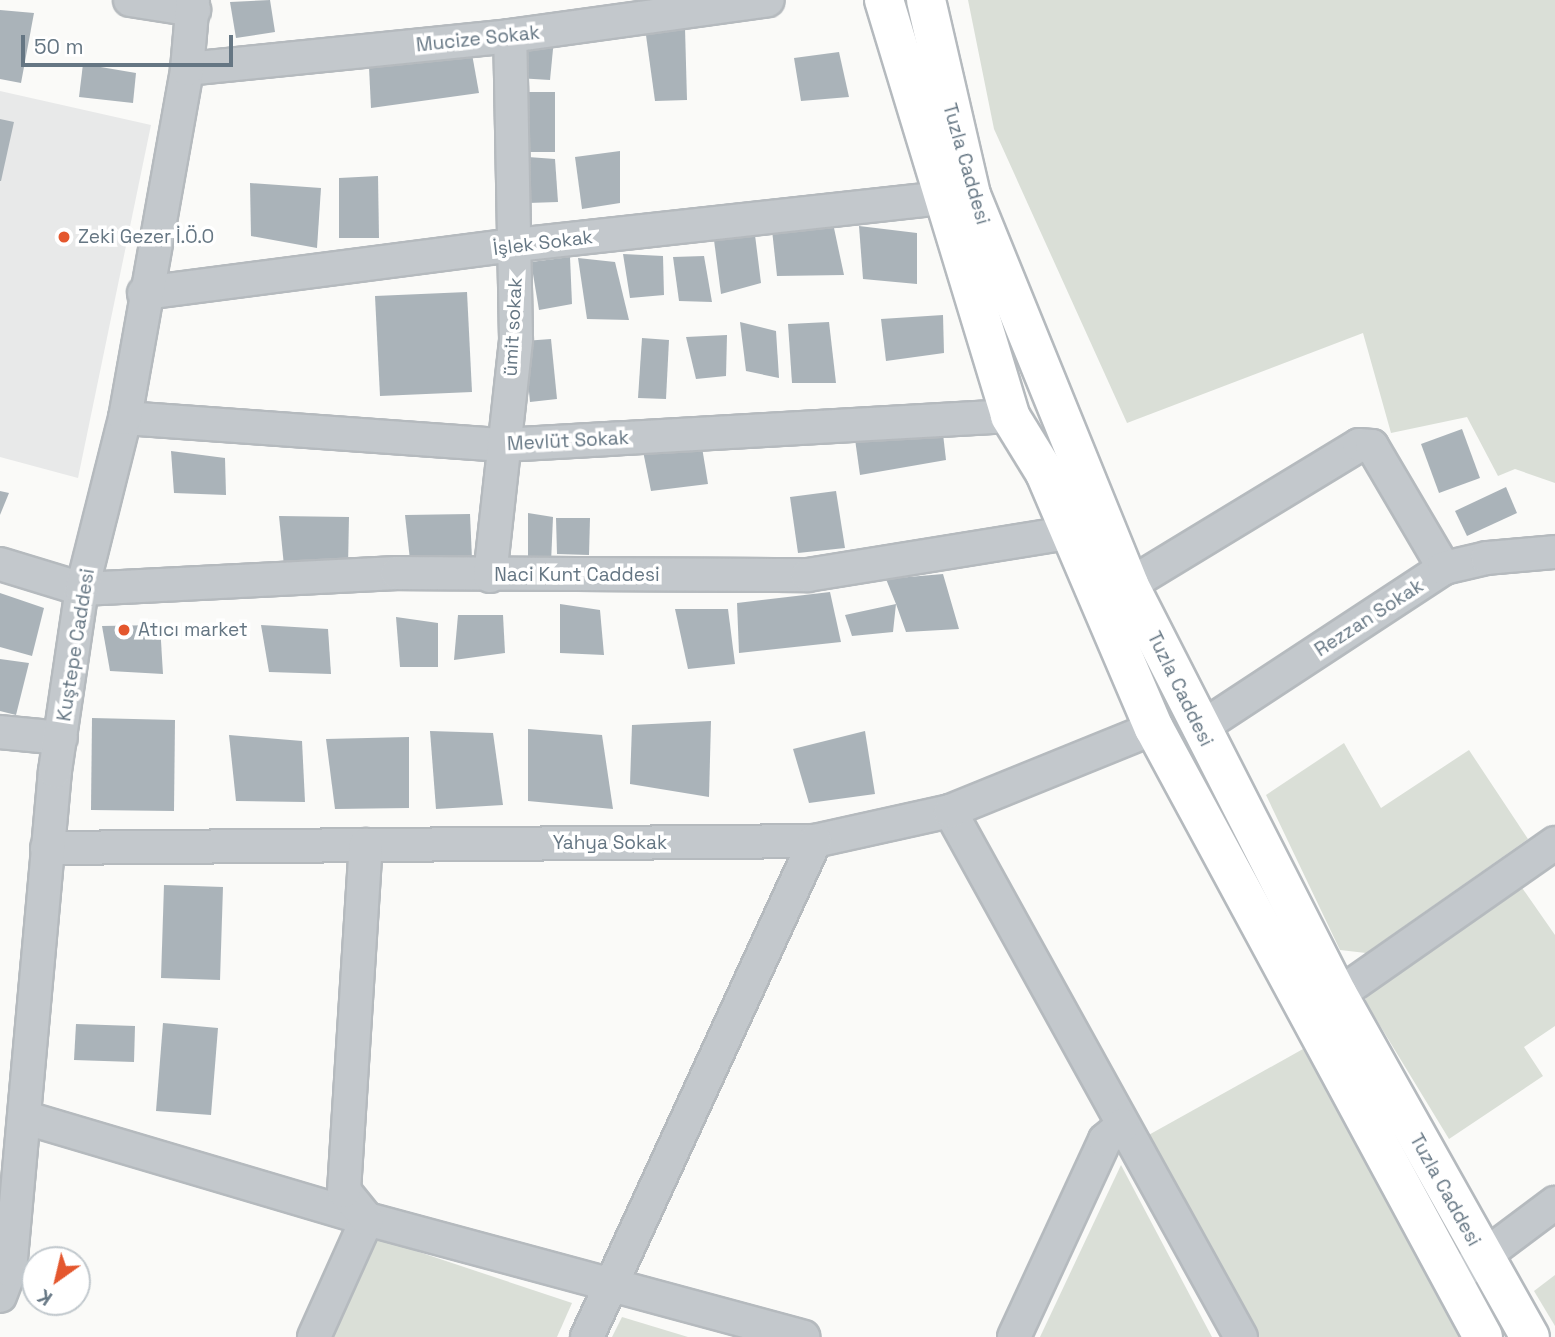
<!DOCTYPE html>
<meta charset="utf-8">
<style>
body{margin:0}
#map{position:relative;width:1555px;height:1337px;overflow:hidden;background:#fafaf8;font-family:"Space Grotesk",sans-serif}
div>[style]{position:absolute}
.built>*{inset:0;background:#e8e9e9}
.green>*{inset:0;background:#dadfd7}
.building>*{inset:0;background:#aab3b9}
.roads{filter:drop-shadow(2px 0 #b5babe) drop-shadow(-2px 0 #b5babe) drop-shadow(0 2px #b5babe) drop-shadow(0 -2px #b5babe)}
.minor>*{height:32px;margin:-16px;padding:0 16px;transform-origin:16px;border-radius:16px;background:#c3c8cc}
.major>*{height:38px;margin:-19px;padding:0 19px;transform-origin:19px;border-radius:19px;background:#fff}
.dots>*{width:19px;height:19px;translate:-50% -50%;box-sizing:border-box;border:4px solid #fff;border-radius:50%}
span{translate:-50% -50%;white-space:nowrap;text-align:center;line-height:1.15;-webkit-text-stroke:7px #fff;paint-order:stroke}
.street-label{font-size:19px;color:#657683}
.poi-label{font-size:19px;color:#657683}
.left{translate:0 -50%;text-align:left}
.north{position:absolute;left:21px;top:1246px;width:70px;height:70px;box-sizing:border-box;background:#fff;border:2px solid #c1c8cd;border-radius:50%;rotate:214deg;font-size:19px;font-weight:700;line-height:28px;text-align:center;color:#657683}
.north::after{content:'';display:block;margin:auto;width:24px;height:32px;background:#e4572e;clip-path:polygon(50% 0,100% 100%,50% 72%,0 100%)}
.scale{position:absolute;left:21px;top:35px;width:212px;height:32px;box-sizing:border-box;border:4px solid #657683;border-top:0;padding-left:9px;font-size:21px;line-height:24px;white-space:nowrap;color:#657683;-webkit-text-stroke:5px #fff;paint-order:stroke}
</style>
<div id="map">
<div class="built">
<i style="clip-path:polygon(0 91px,151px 125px,78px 478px,0 457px)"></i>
</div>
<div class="green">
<i style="clip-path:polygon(968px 0,1555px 0,1555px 483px,1515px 469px,1498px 476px,1467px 417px,1391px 433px,1363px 333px,1127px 423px,994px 129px)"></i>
<i style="clip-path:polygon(1344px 743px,1381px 808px,1469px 750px,1528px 839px,1366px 953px,1340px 950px,1266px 795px)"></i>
<i style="clip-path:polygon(1518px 882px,1555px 935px,1555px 1026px,1524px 1047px,1543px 1076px,1449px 1139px,1365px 1001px,1369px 988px)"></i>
<i style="clip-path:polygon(1303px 1049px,1465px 1337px,1258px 1337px,1145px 1137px)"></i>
<i style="clip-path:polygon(1121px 1165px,1212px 1337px,1040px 1337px)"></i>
<i style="clip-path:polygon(377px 1238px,572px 1303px,557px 1337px,333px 1337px)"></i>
<i style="clip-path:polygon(1555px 1275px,1555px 1326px,1534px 1291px)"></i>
<i style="clip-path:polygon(622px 1317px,688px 1337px,612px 1337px)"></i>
</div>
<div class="building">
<i style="clip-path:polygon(270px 0,275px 32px,236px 38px,230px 2px)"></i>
<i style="clip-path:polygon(0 10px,34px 13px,21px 83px,0 79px)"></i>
<i style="clip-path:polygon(645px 28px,685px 28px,687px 100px,655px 101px)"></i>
<i style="clip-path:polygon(554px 39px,550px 80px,517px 78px,519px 41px)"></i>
<i style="clip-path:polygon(839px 52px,849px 97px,801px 101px,794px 58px)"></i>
<i style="clip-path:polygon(472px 54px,479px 93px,371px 108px,369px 67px)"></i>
<i style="clip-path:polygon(83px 64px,136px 73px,133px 103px,79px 97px)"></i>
<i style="clip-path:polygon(519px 92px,555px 92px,555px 152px,519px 152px)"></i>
<i style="clip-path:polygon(0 119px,14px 122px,1px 181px,0 181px)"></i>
<i style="clip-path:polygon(620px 151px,620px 203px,582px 209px,575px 157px)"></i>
<i style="clip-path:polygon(528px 157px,555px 159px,558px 202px,528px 203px)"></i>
<i style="clip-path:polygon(378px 176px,379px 238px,339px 238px,339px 178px)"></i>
<i style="clip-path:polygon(250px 183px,321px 188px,317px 248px,251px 236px)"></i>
<i style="clip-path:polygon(859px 226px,917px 233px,917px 284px,863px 279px)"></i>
<i style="clip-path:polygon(834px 228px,844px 275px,777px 276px,772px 230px)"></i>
<i style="clip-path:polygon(755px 235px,761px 283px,721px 294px,714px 240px)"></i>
<i style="clip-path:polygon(623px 254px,663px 256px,664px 295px,630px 298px)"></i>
<i style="clip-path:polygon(704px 256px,712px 302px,679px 301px,673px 257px)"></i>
<i style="clip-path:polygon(570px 257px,572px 304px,539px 310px,531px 262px)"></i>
<i style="clip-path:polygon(578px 258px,615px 262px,629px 320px,587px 319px)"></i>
<i style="clip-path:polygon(467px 292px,472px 392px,380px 396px,375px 296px)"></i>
<i style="clip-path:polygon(943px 315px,944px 353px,886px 361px,881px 319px)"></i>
<i style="clip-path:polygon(740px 322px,776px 331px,779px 378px,746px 371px)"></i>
<i style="clip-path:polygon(829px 322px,836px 383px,792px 383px,788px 324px)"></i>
<i style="clip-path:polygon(727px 335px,726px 376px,696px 379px,686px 337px)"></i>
<i style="clip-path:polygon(642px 338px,669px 340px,666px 399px,638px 398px)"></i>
<i style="clip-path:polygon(551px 339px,557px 399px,530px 402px,524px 341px)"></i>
<i style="clip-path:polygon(942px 425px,946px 460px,860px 475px,854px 432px)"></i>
<i style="clip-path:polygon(1462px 429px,1480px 478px,1439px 493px,1421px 444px)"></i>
<i style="clip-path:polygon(701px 441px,708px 484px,651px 491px,642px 446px)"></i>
<i style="clip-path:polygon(171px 451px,225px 458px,226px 495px,174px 493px)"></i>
<i style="clip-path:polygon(1506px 487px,1517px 513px,1467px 536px,1455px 511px)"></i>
<i style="clip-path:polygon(0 491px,9px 493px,0 515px)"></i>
<i style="clip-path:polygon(836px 491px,845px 548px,798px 553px,790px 497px)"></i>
<i style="clip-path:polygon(528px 513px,553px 517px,551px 563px,528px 562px)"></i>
<i style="clip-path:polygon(470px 514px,472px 559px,410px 560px,405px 515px)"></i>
<i style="clip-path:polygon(279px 516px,349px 517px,348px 566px,284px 566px)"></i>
<i style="clip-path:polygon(556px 518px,590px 518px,589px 555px,557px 554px)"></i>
<i style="clip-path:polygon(943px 574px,959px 629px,906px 632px,896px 604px,893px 632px,852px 636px,845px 615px,896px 604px,886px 579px)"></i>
<i style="clip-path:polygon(830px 592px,841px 642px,739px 653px,737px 603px)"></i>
<i style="clip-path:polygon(0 593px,44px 608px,32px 656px,0 647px)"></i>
<i style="clip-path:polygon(560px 604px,600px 610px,604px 655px,560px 653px)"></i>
<i style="clip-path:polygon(675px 609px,728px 609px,735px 664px,688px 669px)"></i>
<i style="clip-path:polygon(458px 615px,503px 615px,505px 653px,454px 660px)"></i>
<i style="clip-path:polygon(396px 617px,438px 623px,438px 667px,400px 667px)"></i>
<i style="clip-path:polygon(160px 625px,163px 674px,110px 671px,102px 626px)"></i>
<i style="clip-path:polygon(261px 625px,328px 629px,331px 674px,269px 672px)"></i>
<i style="clip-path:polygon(0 659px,29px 663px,16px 715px,0 711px)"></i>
<i style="clip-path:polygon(92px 718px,175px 720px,174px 811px,91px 810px)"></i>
<i style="clip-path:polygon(711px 721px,709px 797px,630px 784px,632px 725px)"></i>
<i style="clip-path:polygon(528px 729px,602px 735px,613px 809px,528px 801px)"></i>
<i style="clip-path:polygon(430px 731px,493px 733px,503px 805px,436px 809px)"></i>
<i style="clip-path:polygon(865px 731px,875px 794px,809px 803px,793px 749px)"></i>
<i style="clip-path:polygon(229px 735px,302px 741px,305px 802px,236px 801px)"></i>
<i style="clip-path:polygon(409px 737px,409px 808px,335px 809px,326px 739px)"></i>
<i style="clip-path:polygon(164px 885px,223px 887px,220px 980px,161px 978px)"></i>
<i style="clip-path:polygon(163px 1023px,218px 1028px,211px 1115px,156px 1111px)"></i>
<i style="clip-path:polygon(76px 1024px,135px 1026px,134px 1062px,74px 1060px)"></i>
</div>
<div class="roads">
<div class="minor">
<i style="left:130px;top:0;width:65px;rotate:8.9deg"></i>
<i style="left:187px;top:69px;width:325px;rotate:-5.8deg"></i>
<i style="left:510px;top:36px;width:260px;rotate:-7.9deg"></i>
<i style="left:144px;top:293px;width:375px;rotate:-7.4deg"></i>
<i style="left:516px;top:245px;width:430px;rotate:-6.3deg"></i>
<i style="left:125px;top:418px;width:379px;rotate:4.1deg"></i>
<i style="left:503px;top:445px;width:508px;rotate:-3.27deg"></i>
<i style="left:0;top:564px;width:86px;rotate:17deg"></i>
<i style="left:82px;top:589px;width:315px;rotate:-2.9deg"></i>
<i style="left:397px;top:573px;width:411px;rotate:0.3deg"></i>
<i style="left:808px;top:575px;width:263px;rotate:-9.2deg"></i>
<i style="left:490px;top:576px;width:238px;rotate:-83.7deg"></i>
<i style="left:516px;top:339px;width:303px;rotate:-91.1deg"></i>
<i style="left:1129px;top:585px;width:269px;rotate:-31.3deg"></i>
<i style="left:1359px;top:445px;width:13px;rotate:4deg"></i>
<i style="left:1372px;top:446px;width:142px;rotate:59.5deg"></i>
<i style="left:1199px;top:729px;width:293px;rotate:-33.3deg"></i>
<i style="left:1444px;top:568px;width:44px;rotate:-13.1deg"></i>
<i style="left:1487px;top:558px;width:68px;rotate:-5deg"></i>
<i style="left:0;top:732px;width:61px;rotate:5.6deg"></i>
<i style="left:950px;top:811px;width:601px;rotate:61.05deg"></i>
<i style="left:47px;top:848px;width:768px;rotate:-0.52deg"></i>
<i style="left:815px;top:841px;width:138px;rotate:-12.5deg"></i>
<i style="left:950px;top:811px;width:220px;rotate:-22.1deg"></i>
<i style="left:1338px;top:995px;width:265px;rotate:-35deg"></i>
<i style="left:26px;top:1118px;width:356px;rotate:16.5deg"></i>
<i style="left:367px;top:1219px;width:452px;rotate:15.1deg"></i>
<i style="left:1452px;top:1280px;width:129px;rotate:-36.8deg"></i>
<i style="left:0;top:1296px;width:28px;rotate:-69deg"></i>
<i style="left:10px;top:1270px;width:501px;rotate:-84.85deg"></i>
<i style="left:55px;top:771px;width:184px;rotate:-81.6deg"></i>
<i style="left:82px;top:589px;width:176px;rotate:-75.9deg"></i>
<i style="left:125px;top:418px;width:354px;rotate:-79.9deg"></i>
<i style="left:187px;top:69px;width:69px;rotate:-85deg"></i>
<i style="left:314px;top:1337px;width:129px;rotate:-65.8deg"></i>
<i style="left:367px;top:1219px;width:36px;rotate:-129deg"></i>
<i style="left:344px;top:1191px;width:347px;rotate:-86.4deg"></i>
<i style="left:587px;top:1337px;width:546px;rotate:-65.31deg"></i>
<i style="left:1014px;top:1337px;width:217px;rotate:-65.2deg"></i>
<i style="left:1105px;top:1140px;width:23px;rotate:-40deg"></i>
</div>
<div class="major">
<i style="left:884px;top:0;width:435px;rotate:73.1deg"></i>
<i style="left:1010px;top:416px;width:67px;rotate:58.4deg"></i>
<i style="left:1045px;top:473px;width:277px;rotate:66.9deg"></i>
<i style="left:1154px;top:728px;width:692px;rotate:61.62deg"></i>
<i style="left:926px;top:0;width:200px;rotate:77deg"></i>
<i style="left:971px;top:195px;width:421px;rotate:67.9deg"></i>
<i style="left:1129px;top:585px;width:460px;rotate:63deg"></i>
<i style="left:1338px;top:995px;width:392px;rotate:60.7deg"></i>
</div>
</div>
<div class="dots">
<i style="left:64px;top:237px;background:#e4572e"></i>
<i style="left:124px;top:630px;background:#e4572e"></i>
</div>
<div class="street-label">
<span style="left:478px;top:39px;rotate:-6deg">Mucize Sokak</span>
<span style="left:966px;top:164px;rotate:74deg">Tuzla Caddesi</span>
<span style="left:543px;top:243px;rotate:-7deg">İşlek Sokak</span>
<span style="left:513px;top:327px;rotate:-87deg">ümit sokak</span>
<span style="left:568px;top:441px;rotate:-3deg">Mevlüt Sokak</span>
<span style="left:577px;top:575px">Naci Kunt Caddesi</span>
<span style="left:1369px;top:618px;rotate:-33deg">Rezzan Sokak</span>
<span style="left:76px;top:645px;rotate:-81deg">Kuştepe Caddesi</span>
<span style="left:1180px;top:689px;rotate:64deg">Tuzla Caddesi</span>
<span style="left:610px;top:843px">Yahya Sokak</span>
<span style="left:1445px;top:1190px;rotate:61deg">Tuzla Caddesi</span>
</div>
<div class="poi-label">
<span class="left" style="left:78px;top:237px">Zeki Gezer İ.Ö.O</span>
<span class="left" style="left:138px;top:630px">Atıcı market</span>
</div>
<div class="north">K</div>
<div class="scale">50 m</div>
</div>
